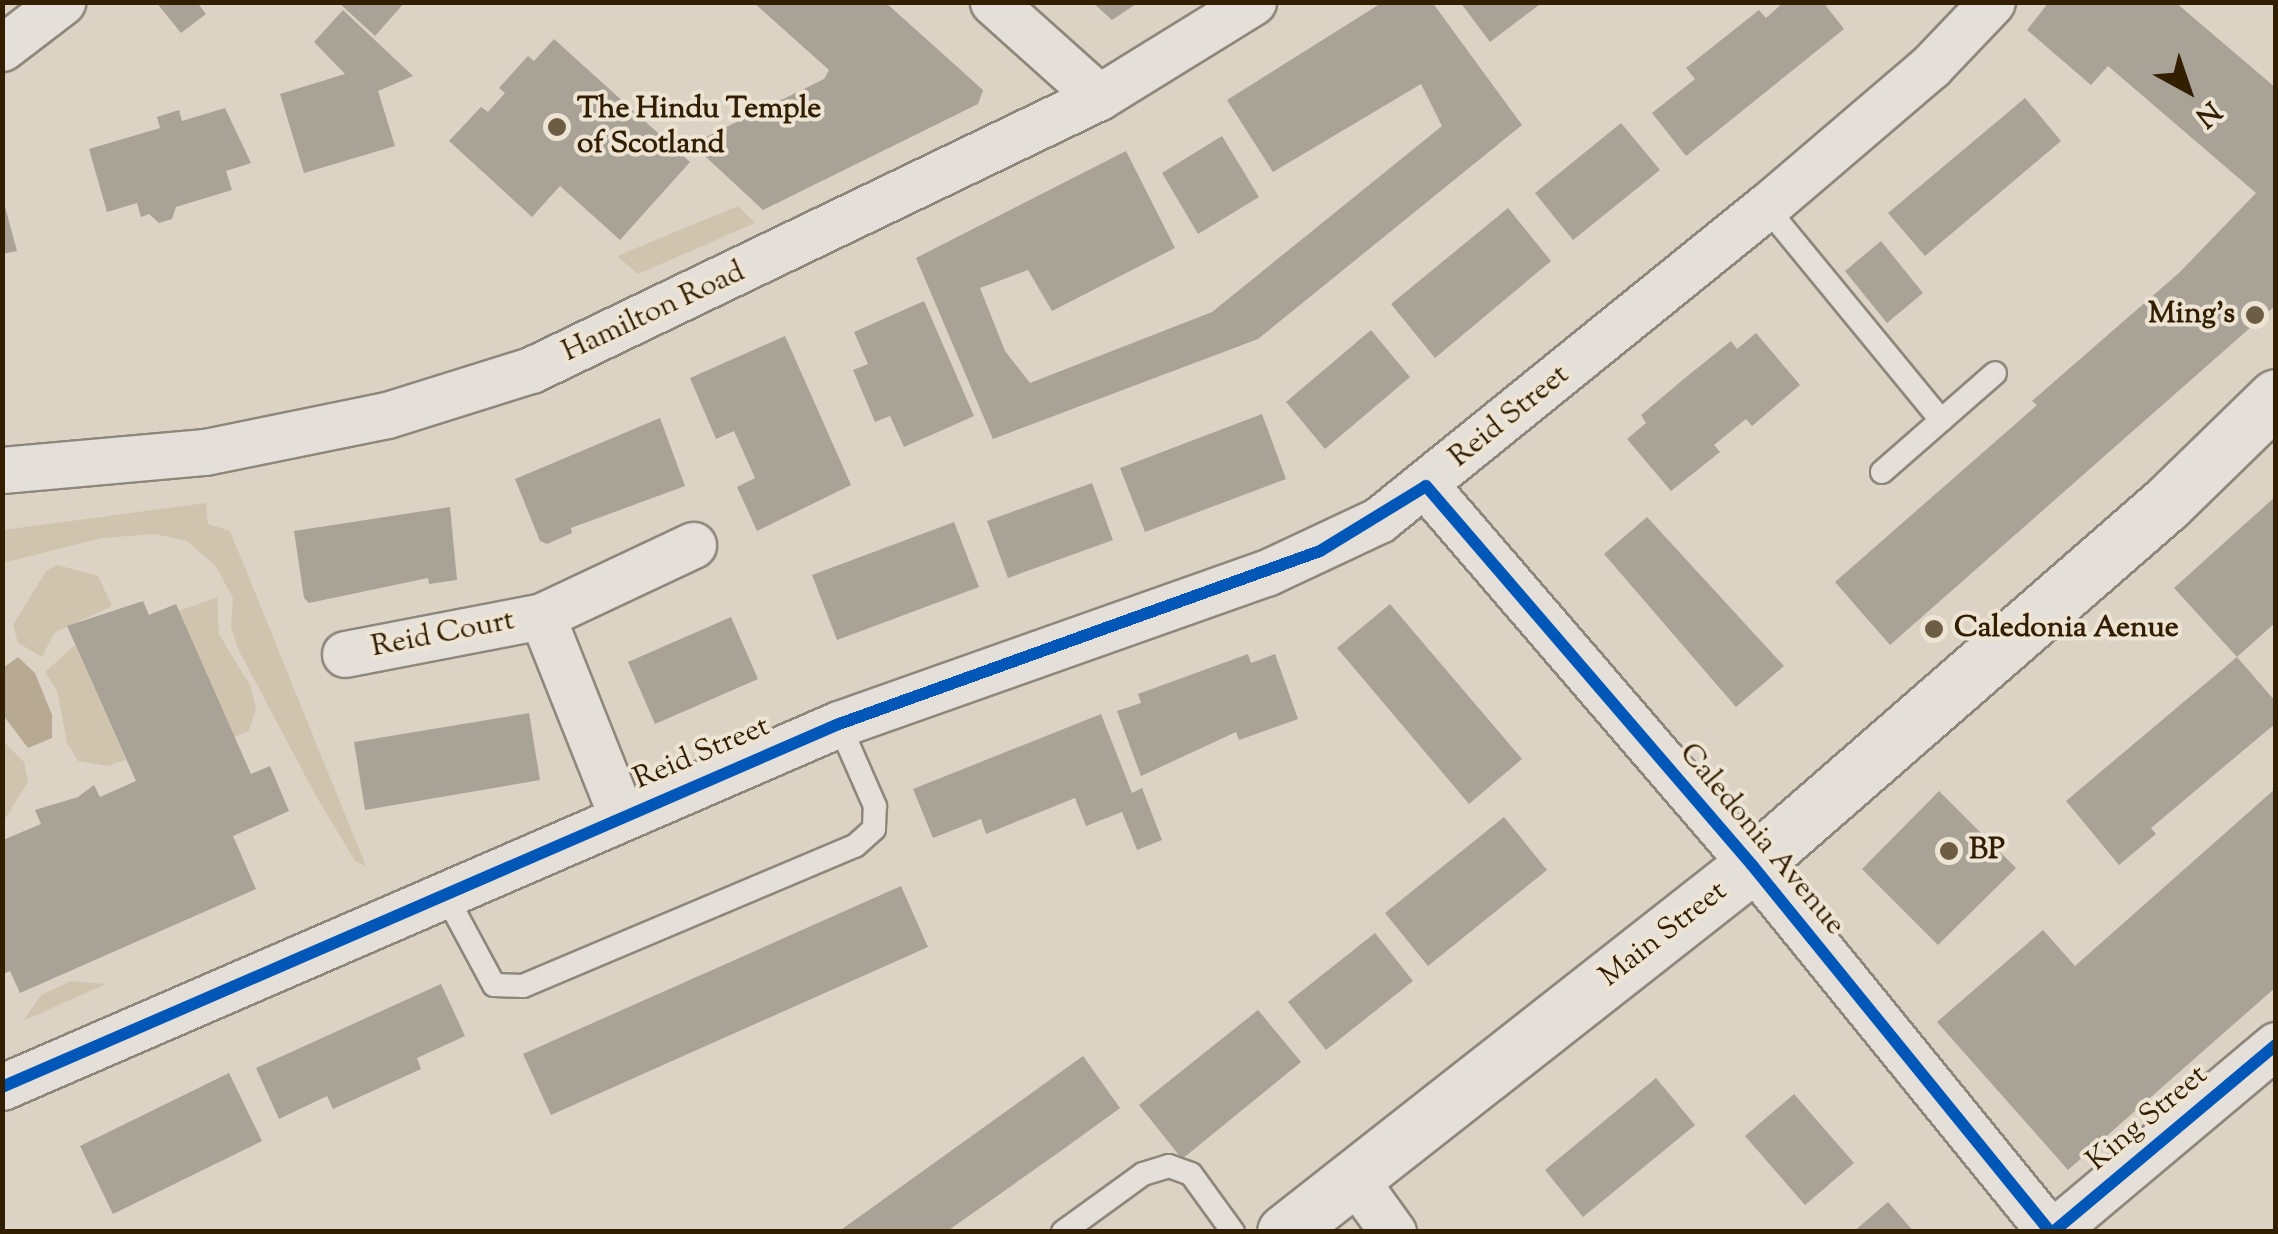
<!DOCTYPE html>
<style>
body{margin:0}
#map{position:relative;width:2278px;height:1234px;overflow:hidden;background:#dcd3c5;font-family:"Sorts Mill Goudy",serif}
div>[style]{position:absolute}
.green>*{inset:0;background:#d0c4ae}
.water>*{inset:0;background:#b8a992}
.building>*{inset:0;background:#a9a297}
.roads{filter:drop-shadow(2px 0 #8e877b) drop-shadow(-2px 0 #8e877b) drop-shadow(0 2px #8e877b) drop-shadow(0 -2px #8e877b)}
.lane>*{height:22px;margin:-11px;padding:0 11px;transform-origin:11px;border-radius:11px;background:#e4e0d9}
.street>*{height:45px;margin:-22.5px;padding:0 22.5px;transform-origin:22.5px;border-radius:22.5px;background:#e4e0d9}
.secondary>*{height:55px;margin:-27.5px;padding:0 27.5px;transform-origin:27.5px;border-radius:27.5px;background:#e4e0d9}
.cycleway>*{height:12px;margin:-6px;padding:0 6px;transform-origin:6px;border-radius:6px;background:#0057b8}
.dots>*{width:28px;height:28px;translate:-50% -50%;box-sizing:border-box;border:5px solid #eee4d3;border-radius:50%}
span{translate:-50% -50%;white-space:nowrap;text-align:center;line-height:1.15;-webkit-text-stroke:8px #eee4d3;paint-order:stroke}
.poi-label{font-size:30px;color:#321e00;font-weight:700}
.left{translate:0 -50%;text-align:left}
.right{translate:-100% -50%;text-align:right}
.street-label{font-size:30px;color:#321e00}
.frame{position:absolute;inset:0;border:5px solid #321e00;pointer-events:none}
.north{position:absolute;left:2138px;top:40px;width:100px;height:100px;-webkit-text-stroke:8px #eee4d3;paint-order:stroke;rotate:140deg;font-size:28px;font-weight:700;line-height:40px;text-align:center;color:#321e00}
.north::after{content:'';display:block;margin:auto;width:35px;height:45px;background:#321e00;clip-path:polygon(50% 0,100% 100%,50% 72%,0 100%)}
</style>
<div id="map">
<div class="green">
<i style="clip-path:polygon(738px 206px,755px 223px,638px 274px,617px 256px)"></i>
<i style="clip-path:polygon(206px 503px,208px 524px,230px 531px,366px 866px,355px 861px,316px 796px,239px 651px,231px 627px,233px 598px,215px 565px,187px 541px,155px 534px,102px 538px,3px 563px,3px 530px)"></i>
<i style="clip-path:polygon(57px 565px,98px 576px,112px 606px,54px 633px,42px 657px,18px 643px,13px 625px,46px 571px)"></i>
<i style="clip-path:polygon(217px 597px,219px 634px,251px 687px,256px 709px,249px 731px,234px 737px,179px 611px)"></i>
<i style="clip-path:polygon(75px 645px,126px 760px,107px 766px,78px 761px,67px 743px,57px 691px,45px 672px)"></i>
<i style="clip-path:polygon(3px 741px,24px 762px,28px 782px,3px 822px)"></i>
<i style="clip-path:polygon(71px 981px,106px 984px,23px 1021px,41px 995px)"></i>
</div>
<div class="water">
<i style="clip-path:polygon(18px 657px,35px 673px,52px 715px,52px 738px,28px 748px,3px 715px,3px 668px)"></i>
</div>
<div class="building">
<i style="clip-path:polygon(156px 2px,197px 2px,206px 14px,181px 33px)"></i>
<i style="clip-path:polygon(338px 2px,405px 2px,375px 36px)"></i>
<i style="clip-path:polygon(753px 2px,885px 2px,983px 90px,978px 104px,763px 210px,692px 144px,824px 79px,829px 70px)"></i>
<i style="clip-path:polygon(1092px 2px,1139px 2px,1112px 20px)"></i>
<i style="clip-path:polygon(1383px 2px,1432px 2px,1522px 125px,1258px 339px,993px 439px,916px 258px,1126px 151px,1175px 248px,1052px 311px,1028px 270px,980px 288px,1005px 351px,1030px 383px,1212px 312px,1442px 126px,1421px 84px,1273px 172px,1227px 100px)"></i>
<i style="clip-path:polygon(1460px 2px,1543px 2px,1490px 42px)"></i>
<i style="clip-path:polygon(1784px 2px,1823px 2px,1844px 29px,1686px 156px,1652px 113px,1695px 79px,1686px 68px,1759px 10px,1766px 18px)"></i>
<i style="clip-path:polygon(2049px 2px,2175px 2px,2276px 88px,2276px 305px,1890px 645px,1835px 582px,2037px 405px,2032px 401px,2180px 272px,2256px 193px,2108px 66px,2091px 85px,2027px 30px)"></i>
<i style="clip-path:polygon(343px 10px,413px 76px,378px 91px,395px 146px,304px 173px,280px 94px,345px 74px,314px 42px)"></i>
<i style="clip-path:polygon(554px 39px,690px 162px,620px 240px,560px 186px,532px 217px,449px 141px,481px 107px,488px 112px,505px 93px,499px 88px,528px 56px,534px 61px)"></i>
<i style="clip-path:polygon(2025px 98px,2061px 141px,1925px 256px,1888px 213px)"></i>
<i style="clip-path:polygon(225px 108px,251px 163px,226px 171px,232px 190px,176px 207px,172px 219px,159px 223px,149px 214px,141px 217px,137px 203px,107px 212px,89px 149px,160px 128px,157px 117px,179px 110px,182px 121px)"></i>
<i style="clip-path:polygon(1621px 123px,1660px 170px,1573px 240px,1535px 193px)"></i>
<i style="clip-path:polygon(1222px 136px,1259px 197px,1198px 234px,1162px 173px)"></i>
<i style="clip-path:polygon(4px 203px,17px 251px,2px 254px,2px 204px)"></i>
<i style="clip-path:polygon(1508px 208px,1551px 261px,1435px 358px,1391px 304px)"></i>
<i style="clip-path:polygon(1881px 241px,1923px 293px,1887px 323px,1845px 271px)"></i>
<i style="clip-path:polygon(924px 301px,974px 416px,904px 447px,890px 416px,875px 422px,853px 370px,868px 364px,854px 332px)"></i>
<i style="clip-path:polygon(1371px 330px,1410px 377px,1325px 449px,1286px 402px)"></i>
<i style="clip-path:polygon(1756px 333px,1800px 385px,1752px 426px,1746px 419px,1714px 445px,1720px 452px,1671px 491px,1627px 439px,1646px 423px,1641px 415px,1685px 378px,1731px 341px,1737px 349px)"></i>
<i style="clip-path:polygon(785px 336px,851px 485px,757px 531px,737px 487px,755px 478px,734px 431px,716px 439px,690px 378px)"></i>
<i style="clip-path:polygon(1262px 414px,1286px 479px,1145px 532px,1120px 468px)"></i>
<i style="clip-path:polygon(660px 418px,685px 486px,571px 528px,572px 533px,547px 544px,540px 541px,515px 479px)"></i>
<i style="clip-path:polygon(1092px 483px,1113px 540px,1008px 578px,987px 521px)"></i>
<i style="clip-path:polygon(2276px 496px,2276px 622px,2237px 657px,2276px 702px,2276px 723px,2151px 828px,2156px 834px,2119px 865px,2066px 801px,2237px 657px,2174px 588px)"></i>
<i style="clip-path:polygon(450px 507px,457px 580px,429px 584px,428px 578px,309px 603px,304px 598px,294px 531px)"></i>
<i style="clip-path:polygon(1647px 517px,1784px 666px,1736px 707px,1604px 554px)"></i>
<i style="clip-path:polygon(954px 522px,979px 587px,837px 640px,812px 575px)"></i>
<i style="clip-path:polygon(143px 601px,149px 615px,176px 604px,251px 774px,270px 766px,289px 811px,233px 836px,256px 889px,20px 993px,10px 971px,3px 974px,3px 840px,41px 824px,35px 810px,78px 797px,94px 785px,100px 797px,136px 781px,67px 626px)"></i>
<i style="clip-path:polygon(1390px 604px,1522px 759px,1469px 804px,1337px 648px)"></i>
<i style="clip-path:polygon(731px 617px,758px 679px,655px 724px,628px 662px)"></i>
<i style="clip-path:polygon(1248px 654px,1251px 663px,1275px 654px,1298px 719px,1239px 740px,1236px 732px,1141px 776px,1117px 711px,1141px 703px,1138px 694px)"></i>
<i style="clip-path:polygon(529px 713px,540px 780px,365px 810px,354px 742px)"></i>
<i style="clip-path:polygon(1101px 714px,1132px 793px,1142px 788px,1162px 840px,1137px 850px,1122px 812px,1086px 826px,1075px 798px,986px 834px,981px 819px,933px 838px,913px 789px)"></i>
<i style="clip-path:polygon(2276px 788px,2276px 987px,2068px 1170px,1937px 1022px,2043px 930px,2075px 966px)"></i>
<i style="clip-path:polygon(1939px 791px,2016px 868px,1938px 945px,1862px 869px)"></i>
<i style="clip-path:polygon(1504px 817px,1547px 870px,1428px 966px,1385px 913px)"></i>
<i style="clip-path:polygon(901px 886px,928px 947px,551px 1115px,523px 1054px)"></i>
<i style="clip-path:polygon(1375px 933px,1413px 981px,1326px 1050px,1288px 1002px)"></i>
<i style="clip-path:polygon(441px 984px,465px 1036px,417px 1058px,421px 1069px,333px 1109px,327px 1096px,279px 1119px,256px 1068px)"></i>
<i style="clip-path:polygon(1258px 1010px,1301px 1062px,1182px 1159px,1139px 1105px)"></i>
<i style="clip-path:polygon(1083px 1056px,1120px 1108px,1065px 1148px,946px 1232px,838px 1232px)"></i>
<i style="clip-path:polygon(229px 1073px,262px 1141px,113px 1214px,80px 1146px)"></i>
<i style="clip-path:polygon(1656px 1078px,1695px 1125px,1583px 1217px,1545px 1170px)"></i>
<i style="clip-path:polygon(1794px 1094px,1854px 1163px,1805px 1205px,1745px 1136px)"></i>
<i style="clip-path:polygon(1888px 1202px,1914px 1232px,1853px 1232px)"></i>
</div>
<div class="roads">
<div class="lane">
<i style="left:1766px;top:207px;width:276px;rotate:50.6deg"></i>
<i style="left:1882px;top:472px;width:150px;rotate:-41.2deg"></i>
<i style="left:445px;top:894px;width:103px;rotate:61.7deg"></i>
<i style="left:494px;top:985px;width:29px;rotate:2deg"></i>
<i style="left:523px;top:986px;width:360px;rotate:-22.9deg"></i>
<i style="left:855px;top:846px;width:25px;rotate:-42deg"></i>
<i style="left:874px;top:829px;width:23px;rotate:-88deg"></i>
<i style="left:875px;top:806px;width:90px;rotate:-113.7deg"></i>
<i style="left:1063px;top:1232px;width:99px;rotate:-35.9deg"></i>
<i style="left:1143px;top:1174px;width:27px;rotate:-17deg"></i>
<i style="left:1169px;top:1166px;width:23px;rotate:20deg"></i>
<i style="left:1191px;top:1174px;width:72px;rotate:54.1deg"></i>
</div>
<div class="street">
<i style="left:993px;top:2px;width:142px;rotate:41.9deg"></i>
<i style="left:2px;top:48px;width:76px;rotate:-37.5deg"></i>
<i style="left:2px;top:470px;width:204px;rotate:-5.1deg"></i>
<i style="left:205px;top:452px;width:186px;rotate:-11.5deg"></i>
<i style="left:387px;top:415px;width:151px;rotate:-17.4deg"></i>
<i style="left:531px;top:370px;width:630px;rotate:-25.67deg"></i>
<i style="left:1099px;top:97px;width:181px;rotate:-31.7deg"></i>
<i style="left:1426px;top:486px;width:500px;rotate:49.3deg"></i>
<i style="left:1752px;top:865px;width:473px;rotate:50.9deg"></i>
<i style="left:542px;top:616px;width:214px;rotate:68.3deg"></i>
<i style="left:345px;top:654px;width:201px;rotate:-10.9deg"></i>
<i style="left:542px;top:616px;width:167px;rotate:-25.2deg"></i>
<i style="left:2px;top:1087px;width:912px;rotate:-23.45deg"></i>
<i style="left:839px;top:724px;width:453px;rotate:-19.5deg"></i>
<i style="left:1266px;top:573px;width:125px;rotate:-25.1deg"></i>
<i style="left:1379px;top:520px;width:498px;rotate:-39deg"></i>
<i style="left:1766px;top:207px;width:217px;rotate:-40.5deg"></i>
<i style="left:1931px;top:66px;width:88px;rotate:-46.4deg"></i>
<i style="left:1354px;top:1178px;width:67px;rotate:54.2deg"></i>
<i style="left:2053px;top:1232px;width:291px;rotate:-40deg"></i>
</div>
<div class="secondary">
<i style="left:1285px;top:1232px;width:594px;rotate:-38.16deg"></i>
<i style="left:1752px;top:865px;width:549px;rotate:-41.09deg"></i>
<i style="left:2166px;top:504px;width:153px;rotate:-44.2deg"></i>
</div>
</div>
<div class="cycleway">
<i style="left:2px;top:1087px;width:912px;rotate:-23.45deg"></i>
<i style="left:839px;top:724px;width:511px;rotate:-19.78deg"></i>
<i style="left:1320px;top:551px;width:124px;rotate:-31.5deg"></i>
<i style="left:1426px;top:486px;width:500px;rotate:49.3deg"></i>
<i style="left:1752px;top:865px;width:473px;rotate:50.9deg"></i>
<i style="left:2053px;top:1232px;width:291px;rotate:-40deg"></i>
</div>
<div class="dots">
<i style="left:557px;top:127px;background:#6e5d45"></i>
<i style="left:2255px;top:315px;background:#6e5d45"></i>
<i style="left:1934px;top:629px;background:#6e5d45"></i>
<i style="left:1949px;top:851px;background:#6e5d45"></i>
</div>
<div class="poi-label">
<span class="left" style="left:577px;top:127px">The Hindu Temple<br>of Scotland</span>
<span class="right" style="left:2235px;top:315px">Ming's</span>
<span class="left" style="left:1954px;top:629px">Caledonia Aenue</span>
<span class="left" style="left:1969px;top:851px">BP</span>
</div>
<div class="street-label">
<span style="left:654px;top:313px;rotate:-25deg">Hamilton Road</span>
<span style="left:1510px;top:417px;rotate:-39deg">Reid Street</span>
<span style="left:443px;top:635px;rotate:-11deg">Reid Court</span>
<span style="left:702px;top:754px;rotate:-23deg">Reid Street</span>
<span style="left:1761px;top:840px;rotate:50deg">Caledonia Avenue</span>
<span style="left:1664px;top:935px;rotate:-38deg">Main Street</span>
<span style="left:2148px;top:1119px;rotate:-40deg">King Street</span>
</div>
<div class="frame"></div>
<div class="north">N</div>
</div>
